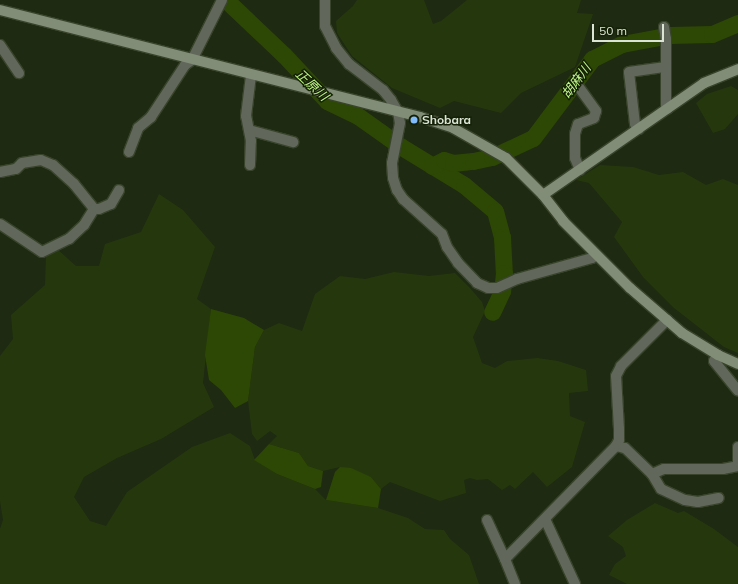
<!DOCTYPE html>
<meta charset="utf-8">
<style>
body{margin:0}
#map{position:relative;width:738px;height:584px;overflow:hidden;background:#1e2a11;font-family:Mulish,"Noto Sans JP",sans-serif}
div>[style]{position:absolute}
.green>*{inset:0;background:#25380d}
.water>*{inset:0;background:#2d4804}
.river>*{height:17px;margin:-8.5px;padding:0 8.5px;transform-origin:8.5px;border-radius:8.5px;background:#2d4804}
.roads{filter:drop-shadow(1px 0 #39442c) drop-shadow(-1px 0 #39442c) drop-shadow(0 1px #39442c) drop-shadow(0 -1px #39442c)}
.street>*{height:10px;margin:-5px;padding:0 5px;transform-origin:5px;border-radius:5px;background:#61685b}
.secondary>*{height:10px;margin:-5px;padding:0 5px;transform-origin:5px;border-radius:5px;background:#828d78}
.dots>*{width:11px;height:11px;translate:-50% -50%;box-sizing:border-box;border:2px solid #152107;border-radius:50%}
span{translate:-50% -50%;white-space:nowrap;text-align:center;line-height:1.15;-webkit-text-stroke:3px #152107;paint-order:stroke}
.poi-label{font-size:12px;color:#dce5d5;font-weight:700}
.left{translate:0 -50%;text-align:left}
.water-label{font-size:13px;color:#c0f789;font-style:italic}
.scale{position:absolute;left:592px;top:24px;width:72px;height:18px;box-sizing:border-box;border:2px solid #dce5d5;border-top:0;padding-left:5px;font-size:12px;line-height:14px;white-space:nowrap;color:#dce5d5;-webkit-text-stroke:3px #152107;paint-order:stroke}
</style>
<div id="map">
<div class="green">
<i style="clip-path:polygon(357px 0,424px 0,433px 24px,441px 21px,467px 0,581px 0,577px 13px,593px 14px,575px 67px,521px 93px,501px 113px,454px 101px,440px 108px,392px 88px,352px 56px,337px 33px,336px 21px,353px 6px)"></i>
<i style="clip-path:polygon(731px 86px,738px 90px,738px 114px,725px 129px,713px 133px,696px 103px,707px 94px)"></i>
<i style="clip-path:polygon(600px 165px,633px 167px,659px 175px,683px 172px,706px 185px,723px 179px,738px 185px,738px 353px,724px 347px,674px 308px,643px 277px,614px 237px,622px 222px,589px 183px,576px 180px)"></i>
<i style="clip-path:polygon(159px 194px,183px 210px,215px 247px,197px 299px,211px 309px,203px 383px,214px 407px,161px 439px,117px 458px,84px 477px,74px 497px,90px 521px,106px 526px,127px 492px,192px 447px,230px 433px,250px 446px,255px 460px,277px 474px,315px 489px,326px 500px,378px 508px,408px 518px,425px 529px,444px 530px,450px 539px,469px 555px,479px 584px,0 584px,0 529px,3px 520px,0 501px,0 356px,13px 339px,11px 315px,45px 285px,46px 255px,57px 249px,76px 266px,99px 266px,105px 244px,141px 232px)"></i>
<i style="clip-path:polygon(394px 272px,429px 276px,455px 273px,470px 288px,482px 302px,485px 311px,473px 337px,482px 363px,495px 368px,507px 361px,537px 358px,558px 361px,586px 370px,588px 391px,569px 393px,570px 416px,585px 422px,572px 467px,547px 487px,533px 472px,515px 489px,510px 485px,502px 490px,488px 479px,477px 480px,470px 478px,464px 480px,466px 493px,440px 501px,390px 482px,381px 489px,371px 477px,340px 467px,323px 471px,308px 466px,299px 453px,269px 444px,277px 436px,270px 431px,257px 441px,252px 434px,248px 401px,255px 347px,264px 330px,279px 323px,302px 331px,315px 294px,340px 276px,365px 279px)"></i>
<i style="clip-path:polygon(655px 503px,678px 513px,684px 511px,714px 529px,738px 547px,738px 584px,627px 584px,609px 575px,615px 564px,626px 556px,623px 547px,608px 536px,627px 520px)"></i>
</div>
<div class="water">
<i style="clip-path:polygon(211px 309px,244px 318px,264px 330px,255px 347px,248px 401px,235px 408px,221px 390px,209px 380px,205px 355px)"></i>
<i style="clip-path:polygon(269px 444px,299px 453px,308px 466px,323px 471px,321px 487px,315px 489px,277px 474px,254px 460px)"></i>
<i style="clip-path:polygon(340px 467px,351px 468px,371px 477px,381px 489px,378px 508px,326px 500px,335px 472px)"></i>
</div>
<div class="river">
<i style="left:226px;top:0;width:80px;rotate:43.5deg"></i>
<i style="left:284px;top:55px;width:63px;rotate:46.9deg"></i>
<i style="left:327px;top:101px;width:34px;rotate:26deg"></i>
<i style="left:358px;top:116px;width:52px;rotate:35.5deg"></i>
<i style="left:400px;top:146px;width:75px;rotate:31.4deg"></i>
<i style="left:464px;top:185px;width:40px;rotate:40deg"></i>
<i style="left:495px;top:211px;width:27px;rotate:75deg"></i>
<i style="left:502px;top:237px;width:36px;rotate:87deg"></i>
<i style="left:504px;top:273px;width:18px;rotate:96deg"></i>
<i style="left:502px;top:291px;width:23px;rotate:115deg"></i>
<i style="left:432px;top:166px;width:13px;rotate:-27deg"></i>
<i style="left:444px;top:160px;width:9px;rotate:18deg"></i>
<i style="left:453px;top:163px;width:20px;rotate:-6deg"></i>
<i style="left:473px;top:161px;width:19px;rotate:-12deg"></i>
<i style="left:492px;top:157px;width:45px;rotate:-24.9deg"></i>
<i style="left:533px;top:138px;width:99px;rotate:-53.2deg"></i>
<i style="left:592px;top:59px;width:34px;rotate:-27deg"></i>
<i style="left:622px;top:44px;width:49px;rotate:-10.6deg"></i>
<i style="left:670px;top:35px;width:42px;rotate:-1.4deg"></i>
<i style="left:712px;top:34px;width:28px;rotate:-23deg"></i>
</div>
<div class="roads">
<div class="street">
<i style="left:325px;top:0;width:26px;rotate:90deg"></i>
<i style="left:325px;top:26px;width:25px;rotate:63deg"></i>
<i style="left:336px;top:48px;width:21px;rotate:51deg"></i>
<i style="left:349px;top:64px;width:43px;rotate:37.4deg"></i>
<i style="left:383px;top:90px;width:13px;rotate:51deg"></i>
<i style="left:391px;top:100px;width:14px;rotate:60deg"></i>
<i style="left:398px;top:112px;width:11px;rotate:80deg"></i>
<i style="left:400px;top:123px;width:41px;rotate:101.3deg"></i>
<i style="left:392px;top:163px;width:15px;rotate:86deg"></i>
<i style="left:393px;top:178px;width:13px;rotate:72deg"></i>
<i style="left:397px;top:190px;width:11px;rotate:56deg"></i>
<i style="left:403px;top:199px;width:52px;rotate:41.9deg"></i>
<i style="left:442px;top:234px;width:14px;rotate:69deg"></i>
<i style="left:447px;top:247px;width:19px;rotate:55deg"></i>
<i style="left:458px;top:263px;width:28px;rotate:46deg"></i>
<i style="left:477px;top:283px;width:12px;rotate:24deg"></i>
<i style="left:488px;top:288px;width:9px"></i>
<i style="left:497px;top:288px;width:22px;rotate:-24deg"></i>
<i style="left:517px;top:279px;width:78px;rotate:-15.6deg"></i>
<i style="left:592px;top:258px;width:5px;rotate:-53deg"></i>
<i style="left:664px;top:27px;width:12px;rotate:81deg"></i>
<i style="left:666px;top:39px;width:66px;rotate:90deg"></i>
<i style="left:666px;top:105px;width:4px;rotate:63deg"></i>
<i style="left:0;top:45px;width:34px;rotate:56deg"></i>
<i style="left:578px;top:86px;width:31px;rotate:54deg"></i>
<i style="left:596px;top:111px;width:7px;rotate:106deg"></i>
<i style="left:594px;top:118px;width:17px;rotate:159deg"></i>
<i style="left:578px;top:124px;width:10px;rotate:107deg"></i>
<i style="left:575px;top:134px;width:24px;rotate:90deg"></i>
<i style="left:575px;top:158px;width:13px;rotate:67deg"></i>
<i style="left:639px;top:129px;width:6px;rotate:-129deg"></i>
<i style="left:635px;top:124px;width:52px;rotate:-96.6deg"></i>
<i style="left:629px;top:72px;width:37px;rotate:-8deg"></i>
<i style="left:249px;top:130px;width:46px;rotate:15.3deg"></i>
<i style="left:129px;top:152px;width:26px;rotate:-69deg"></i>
<i style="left:138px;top:128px;width:17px;rotate:-40deg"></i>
<i style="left:151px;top:117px;width:62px;rotate:-56.8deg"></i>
<i style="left:185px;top:65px;width:9px;rotate:-36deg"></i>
<i style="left:192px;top:60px;width:67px;rotate:-63.4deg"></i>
<i style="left:250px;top:165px;width:24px;rotate:-88deg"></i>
<i style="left:251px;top:141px;width:25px;rotate:-101deg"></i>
<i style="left:246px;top:116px;width:41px;rotate:-83deg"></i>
<i style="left:0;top:172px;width:16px;rotate:-11deg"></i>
<i style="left:16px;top:169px;width:8px;rotate:-45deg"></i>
<i style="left:22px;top:163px;width:19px;rotate:-9deg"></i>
<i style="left:41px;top:160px;width:13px;rotate:23deg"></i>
<i style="left:53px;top:165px;width:28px;rotate:42deg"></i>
<i style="left:74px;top:184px;width:32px;rotate:51deg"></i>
<i style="left:0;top:224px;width:50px;rotate:33.7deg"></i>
<i style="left:42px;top:252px;width:30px;rotate:-26deg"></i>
<i style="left:69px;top:239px;width:21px;rotate:-43deg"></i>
<i style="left:84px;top:225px;width:19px;rotate:-58deg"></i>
<i style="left:94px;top:209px;width:5px"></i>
<i style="left:99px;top:209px;width:13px;rotate:-23deg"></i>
<i style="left:111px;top:204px;width:16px;rotate:-60deg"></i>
<i style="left:718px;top:355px;width:7px;rotate:124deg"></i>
<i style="left:714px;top:361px;width:38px;rotate:51deg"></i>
<i style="left:616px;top:446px;width:9px;rotate:13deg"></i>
<i style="left:625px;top:448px;width:37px;rotate:44deg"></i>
<i style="left:652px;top:474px;width:13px;rotate:-23deg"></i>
<i style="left:664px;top:469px;width:59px"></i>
<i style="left:723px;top:469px;width:15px;rotate:-11deg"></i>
<i style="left:738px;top:447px;width:15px;rotate:90deg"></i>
<i style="left:652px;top:474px;width:17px;rotate:59deg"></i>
<i style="left:661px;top:489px;width:26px;rotate:25deg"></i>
<i style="left:685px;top:500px;width:13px;rotate:9deg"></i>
<i style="left:698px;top:502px;width:21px;rotate:-11deg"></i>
<i style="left:545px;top:519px;width:72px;rotate:65.2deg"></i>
<i style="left:487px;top:520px;width:43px;rotate:65.2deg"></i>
<i style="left:515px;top:584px;width:27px;rotate:-112deg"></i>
<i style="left:505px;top:559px;width:158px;rotate:-45.5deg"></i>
<i style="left:616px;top:446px;width:7px;rotate:-63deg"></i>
<i style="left:619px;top:440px;width:11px;rotate:-90deg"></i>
<i style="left:619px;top:429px;width:53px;rotate:-93.2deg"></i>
<i style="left:616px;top:376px;width:11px;rotate:-63deg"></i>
<i style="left:621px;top:366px;width:65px;rotate:-45deg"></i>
</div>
<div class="secondary">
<i style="left:0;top:10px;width:433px;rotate:14.3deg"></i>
<i style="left:420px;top:117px;width:35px;rotate:18deg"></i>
<i style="left:453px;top:128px;width:61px;rotate:29.5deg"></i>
<i style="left:506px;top:158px;width:52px;rotate:45deg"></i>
<i style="left:543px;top:195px;width:33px;rotate:52deg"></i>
<i style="left:563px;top:221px;width:95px;rotate:45deg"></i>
<i style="left:630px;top:288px;width:49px;rotate:40.9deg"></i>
<i style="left:667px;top:320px;width:20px;rotate:41deg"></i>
<i style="left:682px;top:333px;width:42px;rotate:31.4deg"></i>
<i style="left:718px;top:355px;width:22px;rotate:24deg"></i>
<i style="left:543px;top:195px;width:196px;rotate:-34.8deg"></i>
<i style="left:704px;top:83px;width:37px;rotate:-22deg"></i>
</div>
</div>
<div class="dots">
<i style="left:414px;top:120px;background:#83bcfb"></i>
</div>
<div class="poi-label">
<span class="left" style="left:422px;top:120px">Shobara</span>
</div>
<div class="water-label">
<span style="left:576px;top:81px;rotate:-53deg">胡麻川</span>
<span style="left:312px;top:85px;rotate:43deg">正原川</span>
</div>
<div class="scale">50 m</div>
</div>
